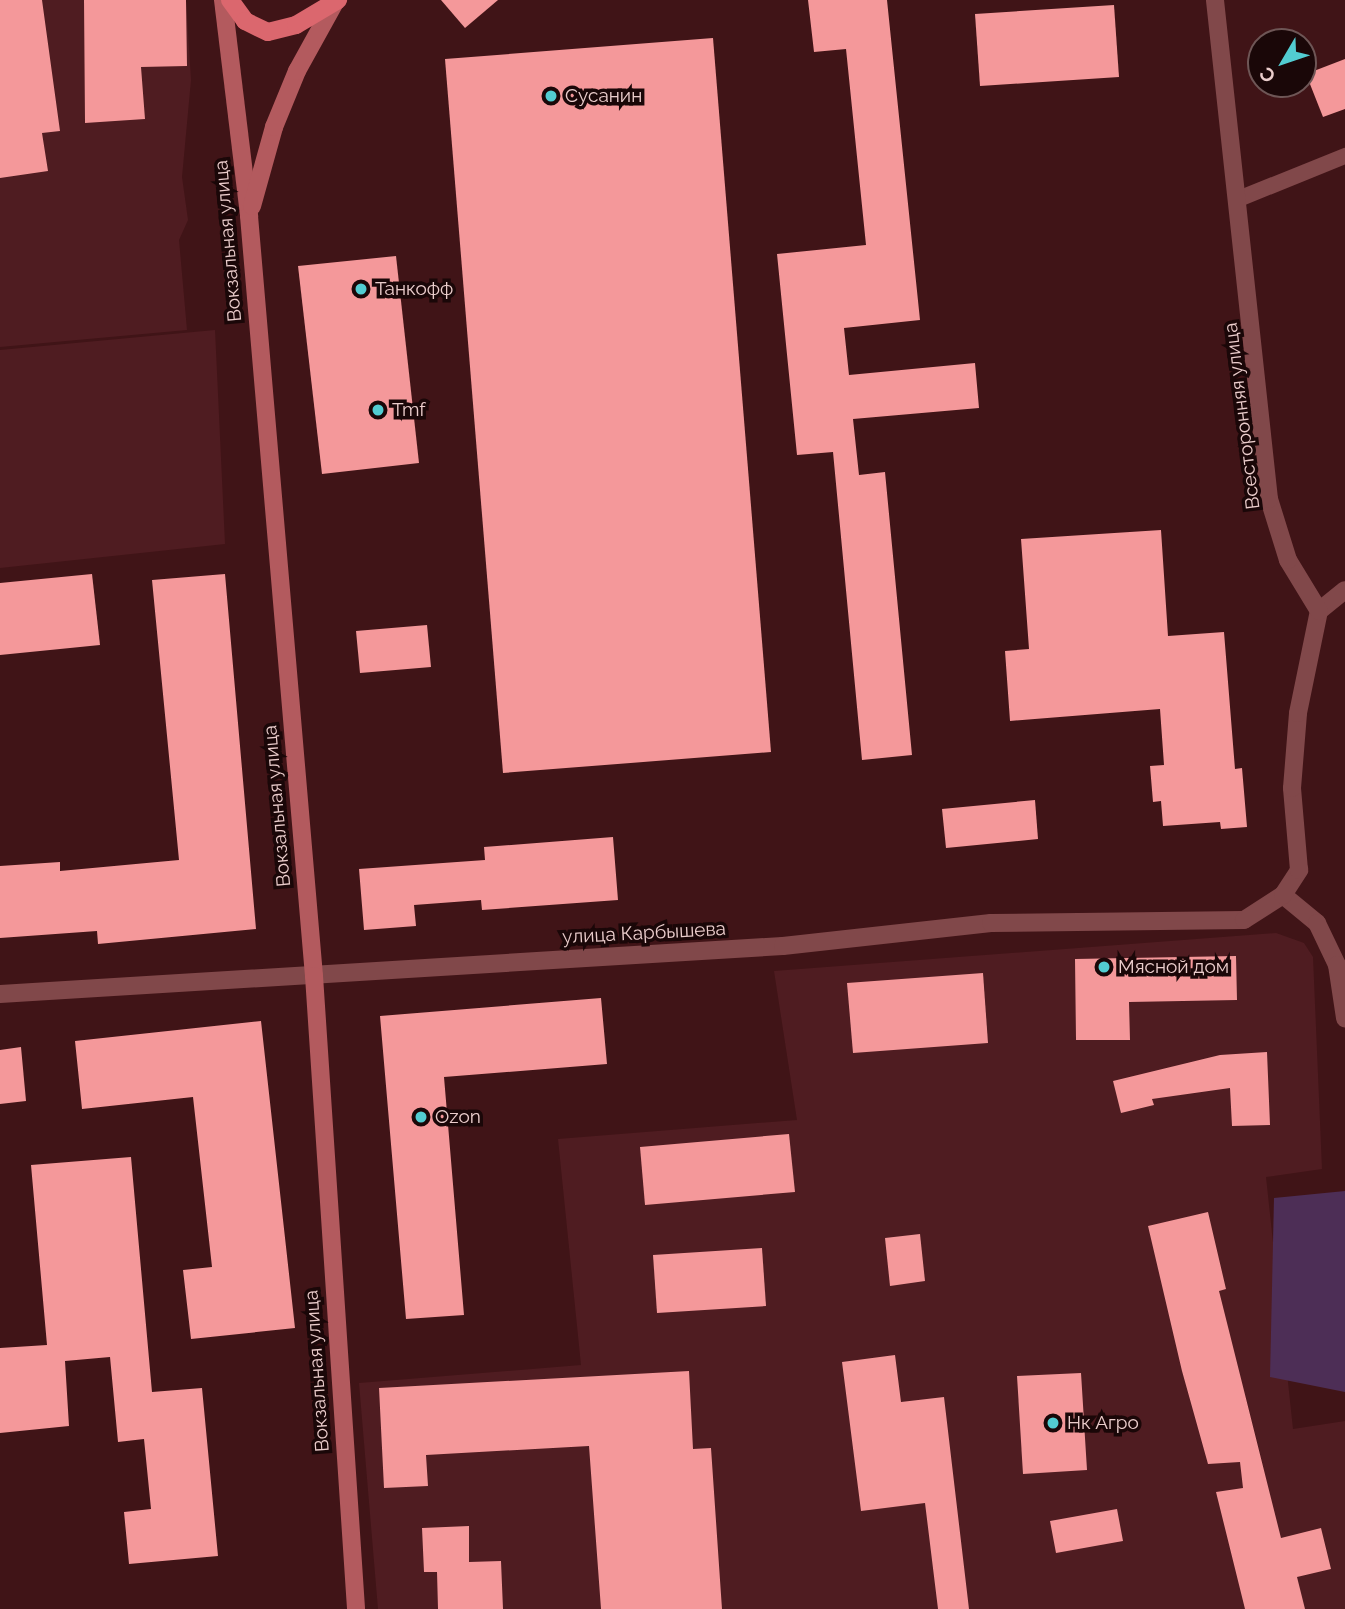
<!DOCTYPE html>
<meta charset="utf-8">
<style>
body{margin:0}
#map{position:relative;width:1345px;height:1609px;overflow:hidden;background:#401417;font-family:Raleway,sans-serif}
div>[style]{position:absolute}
.built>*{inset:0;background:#4f1c21}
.green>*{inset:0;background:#4d2e56}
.building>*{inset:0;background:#f4989a}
.lane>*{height:16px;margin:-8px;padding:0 8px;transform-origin:8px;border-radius:8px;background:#81484a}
.street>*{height:18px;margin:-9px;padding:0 9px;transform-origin:9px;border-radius:9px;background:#81484a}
.secondary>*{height:18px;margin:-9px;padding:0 9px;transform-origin:9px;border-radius:9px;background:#b35a5e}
.primary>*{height:18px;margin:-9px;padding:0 9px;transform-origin:9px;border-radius:9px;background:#db676e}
.dots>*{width:19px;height:19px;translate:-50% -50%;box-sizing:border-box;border:4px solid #1a0708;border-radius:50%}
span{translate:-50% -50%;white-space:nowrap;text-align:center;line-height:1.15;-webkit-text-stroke:7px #1a0708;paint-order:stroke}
.poi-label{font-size:19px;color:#ebcdcc}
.left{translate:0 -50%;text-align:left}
.street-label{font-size:19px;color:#ebcdcc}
.north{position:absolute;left:1247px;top:28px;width:70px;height:70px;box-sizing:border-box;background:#1a0708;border:2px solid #6e5656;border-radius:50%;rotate:231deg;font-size:19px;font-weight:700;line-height:28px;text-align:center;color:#ebcdcc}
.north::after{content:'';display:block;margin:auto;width:24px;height:32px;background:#52ccd1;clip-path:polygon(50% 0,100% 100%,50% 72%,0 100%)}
</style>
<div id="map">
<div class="built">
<i style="clip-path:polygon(0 0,186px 0,191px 80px,182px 177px,188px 220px,179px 240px,187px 330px,0 347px)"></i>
<i style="clip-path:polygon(215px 330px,225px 544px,0 568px,0 350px)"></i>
<i style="clip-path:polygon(1276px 933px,1304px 943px,1313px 957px,1322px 1169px,1266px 1177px,1293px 1429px,1345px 1421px,1345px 1609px,378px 1609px,359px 1383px,581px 1365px,558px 1139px,797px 1120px,774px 971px)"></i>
</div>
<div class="green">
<i style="clip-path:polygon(1345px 1191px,1345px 1392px,1270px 1377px,1274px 1198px)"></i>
</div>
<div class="building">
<i style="clip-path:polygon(0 0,42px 0,60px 131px,42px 133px,48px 171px,0 178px)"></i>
<i style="clip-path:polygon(84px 0,186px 0,187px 66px,141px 67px,145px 119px,85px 123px)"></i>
<i style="clip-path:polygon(441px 0,498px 0,465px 28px)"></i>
<i style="clip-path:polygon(808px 0,887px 0,920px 320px,844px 328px,849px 375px,975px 363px,979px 408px,853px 419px,859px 475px,885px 472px,912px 755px,862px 760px,833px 452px,797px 455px,777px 254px,866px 245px,846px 49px,814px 52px)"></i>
<i style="clip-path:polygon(1114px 5px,1119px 77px,980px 86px,975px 14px)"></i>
<i style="clip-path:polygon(713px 38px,771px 752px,503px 773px,445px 59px)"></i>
<i style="clip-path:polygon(1345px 59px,1345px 109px,1323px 117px,1306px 74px)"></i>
<i style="clip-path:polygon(396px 256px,419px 463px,322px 474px,298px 266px)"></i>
<i style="clip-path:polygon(1161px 530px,1168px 636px,1224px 632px,1235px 769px,1242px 768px,1247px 827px,1221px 829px,1220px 822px,1163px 826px,1161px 801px,1153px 802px,1150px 766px,1164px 765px,1160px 709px,1010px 721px,1005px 651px,1029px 649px,1021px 539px)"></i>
<i style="clip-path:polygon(92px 574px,100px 645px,0 655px,0 583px)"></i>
<i style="clip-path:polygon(225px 574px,256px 929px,98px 944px,97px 931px,0 938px,0 866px,60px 862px,60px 871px,179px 860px,152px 580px)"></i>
<i style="clip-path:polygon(427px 625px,431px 667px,360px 673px,356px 631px)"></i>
<i style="clip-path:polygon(1035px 800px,1038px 839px,946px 848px,942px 809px)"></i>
<i style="clip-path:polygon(613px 837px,618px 900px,482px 910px,481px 900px,414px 905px,416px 926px,364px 930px,359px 869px,485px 860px,484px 847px)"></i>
<i style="clip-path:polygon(1236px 956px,1237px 1000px,1129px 1002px,1130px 1040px,1076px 1040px,1075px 959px)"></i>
<i style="clip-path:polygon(983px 973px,988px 1043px,853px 1053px,847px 983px)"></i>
<i style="clip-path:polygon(601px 998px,607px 1064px,444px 1077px,464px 1315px,406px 1319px,380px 1016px)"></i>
<i style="clip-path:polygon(261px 1021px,295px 1328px,191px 1339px,183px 1270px,212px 1267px,193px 1097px,82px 1109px,75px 1041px)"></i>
<i style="clip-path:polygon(21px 1047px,26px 1101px,0 1104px,0 1050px)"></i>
<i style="clip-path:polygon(1267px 1052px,1270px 1125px,1232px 1126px,1230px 1088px,1152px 1099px,1154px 1105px,1121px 1113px,1113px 1081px,1220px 1055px)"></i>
<i style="clip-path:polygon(789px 1134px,795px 1192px,645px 1205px,640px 1147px)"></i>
<i style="clip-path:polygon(131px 1157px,152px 1392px,202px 1388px,218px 1556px,129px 1564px,124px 1512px,151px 1509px,144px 1439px,118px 1442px,110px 1357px,65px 1361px,69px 1426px,0 1433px,0 1348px,47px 1345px,31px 1165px)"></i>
<i style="clip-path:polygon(1208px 1212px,1226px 1289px,1219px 1291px,1281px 1538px,1321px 1528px,1331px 1569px,1297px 1577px,1305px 1609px,1245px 1609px,1216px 1492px,1243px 1488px,1240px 1462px,1208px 1464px,1182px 1371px,1148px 1226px)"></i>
<i style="clip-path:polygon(920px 1234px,925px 1281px,890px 1286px,885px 1238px)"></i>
<i style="clip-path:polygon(762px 1248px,766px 1306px,657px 1313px,653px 1255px)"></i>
<i style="clip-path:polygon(895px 1355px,901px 1402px,944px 1397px,969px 1609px,938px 1609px,925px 1503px,861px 1511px,842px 1362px)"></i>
<i style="clip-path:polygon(689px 1371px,693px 1449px,711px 1448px,722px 1609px,601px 1609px,589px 1446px,426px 1455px,428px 1486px,384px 1488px,379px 1388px)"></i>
<i style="clip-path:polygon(1081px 1373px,1087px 1470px,1023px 1474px,1017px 1376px)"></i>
<i style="clip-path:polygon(1117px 1509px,1123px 1541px,1056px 1553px,1050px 1521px)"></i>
<i style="clip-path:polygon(469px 1526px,469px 1562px,501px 1561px,503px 1609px,438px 1609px,437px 1572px,424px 1572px,422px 1528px)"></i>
</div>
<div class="lane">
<i style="left:1236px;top:200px;width:118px;rotate:-22deg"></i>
</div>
<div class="street">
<i style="left:1319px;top:611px;width:33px;rotate:-39deg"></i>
<i style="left:1283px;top:895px;width:44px;rotate:39.5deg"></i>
<i style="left:1317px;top:923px;width:47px;rotate:64.5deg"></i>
<i style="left:1337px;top:965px;width:54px;rotate:81.4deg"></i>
<i style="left:0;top:994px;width:784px;rotate:-3.51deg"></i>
<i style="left:783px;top:946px;width:209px;rotate:-6.3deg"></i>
<i style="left:991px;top:923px;width:253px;rotate:-0.7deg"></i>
<i style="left:1244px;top:920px;width:46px;rotate:-32.7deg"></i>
<i style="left:1283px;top:895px;width:30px;rotate:-57deg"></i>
<i style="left:1299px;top:870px;width:82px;rotate:-94.9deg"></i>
<i style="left:1292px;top:788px;width:75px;rotate:-85.4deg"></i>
<i style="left:1298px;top:713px;width:104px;rotate:-78.4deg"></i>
<i style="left:1319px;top:611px;width:60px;rotate:-121.3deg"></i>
<i style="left:1288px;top:560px;width:64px;rotate:-107.3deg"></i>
<i style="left:1269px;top:499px;width:502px;rotate:-96.18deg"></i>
</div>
<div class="secondary">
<i style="left:223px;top:0;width:218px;rotate:83.1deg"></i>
<i style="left:249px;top:216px;width:763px;rotate:85.11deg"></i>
<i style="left:314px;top:976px;width:634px;rotate:86.2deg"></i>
<i style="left:252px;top:206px;width:82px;rotate:-74.4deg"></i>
<i style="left:274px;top:127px;width:61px;rotate:-67.7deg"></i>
<i style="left:297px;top:71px;width:77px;rotate:-61.1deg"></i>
</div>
<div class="primary">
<i style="left:230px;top:0;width:26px;rotate:54deg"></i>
<i style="left:245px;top:21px;width:25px;rotate:26deg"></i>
<i style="left:268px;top:32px;width:29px;rotate:-14deg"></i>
<i style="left:296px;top:25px;width:49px;rotate:-30.8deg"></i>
</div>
<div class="dots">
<i style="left:551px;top:96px;background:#52ccd1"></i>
<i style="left:361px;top:289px;background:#52ccd1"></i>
<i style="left:378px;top:410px;background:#52ccd1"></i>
<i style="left:1104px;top:967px;background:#52ccd1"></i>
<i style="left:421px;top:1117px;background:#52ccd1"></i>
<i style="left:1053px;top:1423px;background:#52ccd1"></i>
</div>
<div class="poi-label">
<span class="left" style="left:565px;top:96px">Сусанин</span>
<span class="left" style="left:375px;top:289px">Танкофф</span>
<span class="left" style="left:392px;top:410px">Tmf</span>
<span class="left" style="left:1118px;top:967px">Мясной дом</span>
<span class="left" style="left:435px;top:1117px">Ozon</span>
<span class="left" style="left:1067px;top:1423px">Нк Агро</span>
</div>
<div class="street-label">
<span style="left:228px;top:241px;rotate:-95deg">Вокзальная улица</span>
<span style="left:1242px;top:416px;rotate:-97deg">Всесторонняя улица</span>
<span style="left:277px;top:806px;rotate:-95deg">Вокзальная улица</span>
<span style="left:644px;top:933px;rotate:-3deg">улица Карбышева</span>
<span style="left:317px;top:1371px;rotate:-94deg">Вокзальная улица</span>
</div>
<div class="north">С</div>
</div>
